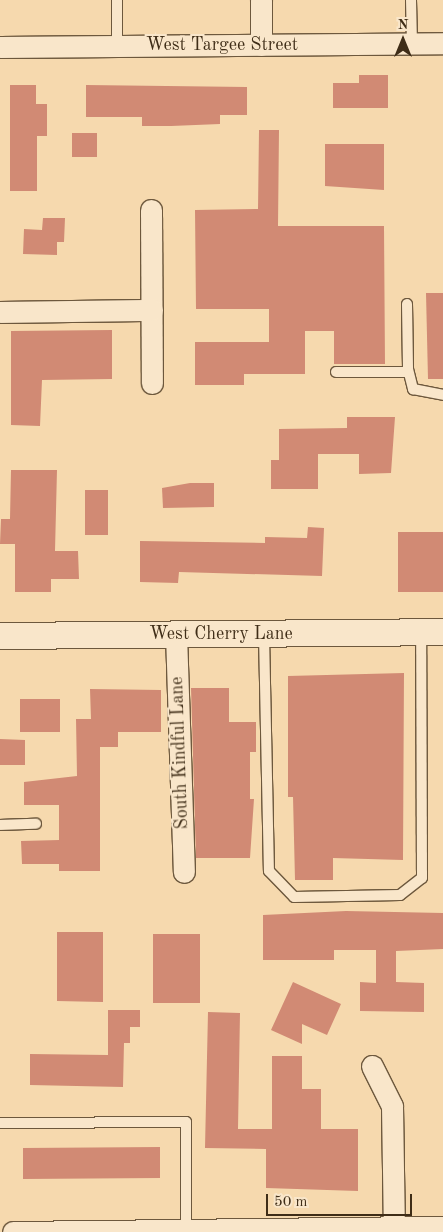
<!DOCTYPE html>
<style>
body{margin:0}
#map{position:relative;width:443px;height:1232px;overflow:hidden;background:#f6d9ae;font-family:"Old Standard TT",serif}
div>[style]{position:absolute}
.building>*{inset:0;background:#d18a74}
.roads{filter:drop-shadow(1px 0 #6d583d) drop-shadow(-1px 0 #6d583d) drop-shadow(0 1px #6d583d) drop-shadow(0 -1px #6d583d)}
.service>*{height:10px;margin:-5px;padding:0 5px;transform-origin:5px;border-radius:5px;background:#f9e6ca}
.minor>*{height:21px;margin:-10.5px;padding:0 10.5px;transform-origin:10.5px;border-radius:10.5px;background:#f9e6ca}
.tertiary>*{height:26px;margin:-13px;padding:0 13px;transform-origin:13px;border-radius:13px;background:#f9e6ca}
span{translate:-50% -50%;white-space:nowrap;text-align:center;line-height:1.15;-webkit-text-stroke:4px #f9e6ca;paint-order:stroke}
.street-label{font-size:18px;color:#3f2d17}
.north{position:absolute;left:378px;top:15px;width:50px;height:50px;-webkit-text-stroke:4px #f9e6ca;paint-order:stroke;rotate:0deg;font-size:14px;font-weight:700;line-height:20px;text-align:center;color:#3f2d17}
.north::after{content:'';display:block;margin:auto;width:18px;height:22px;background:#3f2d17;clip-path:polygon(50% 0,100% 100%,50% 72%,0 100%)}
.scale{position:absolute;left:266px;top:1194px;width:146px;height:22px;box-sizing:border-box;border:2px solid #3f2d17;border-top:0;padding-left:6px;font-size:15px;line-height:18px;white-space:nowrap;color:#3f2d17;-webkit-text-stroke:4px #f9e6ca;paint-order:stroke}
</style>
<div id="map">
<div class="building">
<i style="clip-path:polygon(359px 75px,388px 75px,388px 108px,333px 108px,333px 83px,359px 83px)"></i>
<i style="clip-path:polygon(10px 85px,36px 85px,36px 104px,47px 104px,47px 136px,37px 136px,37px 191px,10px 191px)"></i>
<i style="clip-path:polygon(86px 85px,247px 87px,247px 115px,220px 115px,220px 124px,171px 126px,142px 126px,142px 117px,86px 117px)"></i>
<i style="clip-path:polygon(259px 130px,279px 130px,278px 226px,384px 226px,385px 364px,334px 364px,334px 331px,305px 331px,305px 374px,244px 374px,244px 385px,195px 385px,195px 342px,269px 342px,269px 309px,196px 309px,195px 210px,258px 209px)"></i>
<i style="clip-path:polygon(72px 133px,97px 133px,97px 157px,72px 157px)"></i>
<i style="clip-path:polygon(325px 144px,384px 144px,384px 190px,325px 186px)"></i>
<i style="clip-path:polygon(43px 218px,65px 218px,64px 242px,57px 242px,57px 255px,23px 254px,24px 229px,42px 230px)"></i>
<i style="clip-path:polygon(426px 293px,443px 293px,443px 379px,428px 379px)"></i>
<i style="clip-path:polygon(112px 330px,112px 379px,42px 380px,40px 426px,11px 425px,11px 331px)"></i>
<i style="clip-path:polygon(347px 417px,395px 417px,391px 473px,359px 474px,359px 454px,318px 454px,318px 489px,271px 489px,271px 460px,279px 460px,279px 429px,347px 428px)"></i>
<i style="clip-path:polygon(11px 470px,57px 470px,55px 551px,78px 551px,79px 579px,51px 579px,51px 592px,15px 592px,15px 544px,0 544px,1px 519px,10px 519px)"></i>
<i style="clip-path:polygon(190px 483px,214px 483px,214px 507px,163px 508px,162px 488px)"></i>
<i style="clip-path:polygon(85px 490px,108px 490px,108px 535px,85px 535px)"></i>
<i style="clip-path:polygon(308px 527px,324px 528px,322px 576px,179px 572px,178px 583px,140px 582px,140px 541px,265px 543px,265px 537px,307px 538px)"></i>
<i style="clip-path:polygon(398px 532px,443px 532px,443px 592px,398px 592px)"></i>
<i style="clip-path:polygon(404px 673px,403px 860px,333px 858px,333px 880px,295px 880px,293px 797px,288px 797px,288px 676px)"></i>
<i style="clip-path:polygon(191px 688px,229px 688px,229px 722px,256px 722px,256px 752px,250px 752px,250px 799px,254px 799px,250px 858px,196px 858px)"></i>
<i style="clip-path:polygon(90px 689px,161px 690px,161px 732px,118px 732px,118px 747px,100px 747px,100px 871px,59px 871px,59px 864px,22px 864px,21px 841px,59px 840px,59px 805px,24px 805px,24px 782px,77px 776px,76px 719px,91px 719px)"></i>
<i style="clip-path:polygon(20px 699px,60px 699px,60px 732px,20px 732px)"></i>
<i style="clip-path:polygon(0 739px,25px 740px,25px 765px,0 765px)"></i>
<i style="clip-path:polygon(346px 911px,443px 913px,443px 949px,396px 951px,396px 982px,424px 983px,424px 1012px,360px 1011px,360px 982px,376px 983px,376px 950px,334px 950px,334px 960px,263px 960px,263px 915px)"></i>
<i style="clip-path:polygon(57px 932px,103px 932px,103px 1002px,57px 1001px)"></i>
<i style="clip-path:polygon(153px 934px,200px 934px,200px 1003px,153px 1003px)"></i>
<i style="clip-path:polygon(293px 982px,341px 1004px,327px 1035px,302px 1024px,302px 1044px,271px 1030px)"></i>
<i style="clip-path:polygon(108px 1010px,140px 1010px,140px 1027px,130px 1027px,130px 1043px,124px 1043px,123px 1087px,30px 1085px,30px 1054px,108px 1055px)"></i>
<i style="clip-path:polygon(208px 1012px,240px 1013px,238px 1129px,272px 1129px,272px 1056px,302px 1056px,302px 1089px,321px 1089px,321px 1129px,358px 1129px,358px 1191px,266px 1188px,266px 1149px,205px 1148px)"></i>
<i style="clip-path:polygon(160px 1147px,160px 1178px,23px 1179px,23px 1148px)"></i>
</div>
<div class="roads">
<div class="service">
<i style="left:411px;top:0;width:43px;rotate:88.7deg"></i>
<i style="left:117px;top:46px;width:46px;rotate:-90deg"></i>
<i style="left:407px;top:304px;width:65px;rotate:89.1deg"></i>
<i style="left:408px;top:369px;width:21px;rotate:76deg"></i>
<i style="left:413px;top:389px;width:31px;rotate:11deg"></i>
<i style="left:336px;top:372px;width:72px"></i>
<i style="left:264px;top:635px;width:236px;rotate:88.8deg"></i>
<i style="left:269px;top:871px;width:36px;rotate:46deg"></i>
<i style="left:294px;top:897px;width:106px;rotate:-1.1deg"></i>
<i style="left:400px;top:895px;width:28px;rotate:-38deg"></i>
<i style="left:422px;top:878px;width:245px;rotate:-90.2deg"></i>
<i style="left:0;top:825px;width:36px;rotate:-2deg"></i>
<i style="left:0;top:1123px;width:186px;rotate:-0.3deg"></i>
<i style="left:186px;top:1122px;width:109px;rotate:90deg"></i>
</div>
<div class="minor">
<i style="left:261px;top:45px;width:45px;rotate:-90deg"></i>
<i style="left:0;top:47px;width:443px;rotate:-0.5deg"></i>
<i style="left:151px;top:210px;width:173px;rotate:89.7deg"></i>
<i style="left:0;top:312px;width:152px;rotate:-0.8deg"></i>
<i style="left:176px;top:634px;width:238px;rotate:88.1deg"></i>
<i style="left:372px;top:1066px;width:45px;rotate:63.4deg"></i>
<i style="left:392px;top:1106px;width:122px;rotate:89.1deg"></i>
<i style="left:13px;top:1232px;width:430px;rotate:-0.7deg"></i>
</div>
<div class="tertiary">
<i style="left:0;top:636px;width:443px;rotate:-0.5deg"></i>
</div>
</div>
<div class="street-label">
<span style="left:222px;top:45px">West Targee Street</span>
<span style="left:221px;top:634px">West Cherry Lane</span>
<span style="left:180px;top:753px;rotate:-92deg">South Kindful Lane</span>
</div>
<div class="north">N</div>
<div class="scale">50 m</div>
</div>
